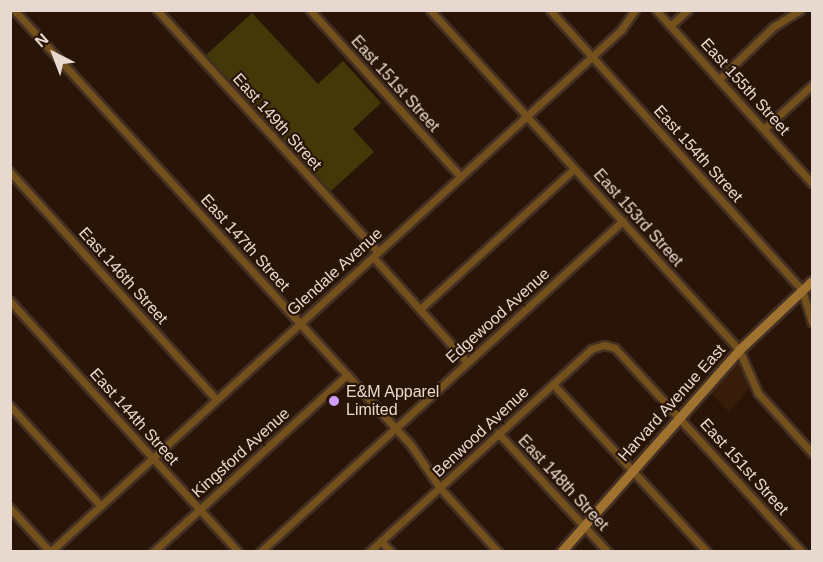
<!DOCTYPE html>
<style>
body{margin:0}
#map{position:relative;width:823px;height:562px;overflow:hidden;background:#291507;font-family:Helvetica,sans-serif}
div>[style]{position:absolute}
.built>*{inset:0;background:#361c09}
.green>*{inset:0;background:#433808}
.roads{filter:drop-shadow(2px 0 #443023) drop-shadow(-2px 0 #443023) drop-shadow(0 2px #443023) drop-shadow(0 -2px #443023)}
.street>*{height:7px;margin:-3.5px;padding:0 3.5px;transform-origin:3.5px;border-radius:3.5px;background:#74511c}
.secondary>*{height:9px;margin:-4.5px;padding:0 4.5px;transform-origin:4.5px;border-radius:4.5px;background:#9f7230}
.dots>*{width:16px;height:16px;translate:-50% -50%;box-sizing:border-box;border:3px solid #291507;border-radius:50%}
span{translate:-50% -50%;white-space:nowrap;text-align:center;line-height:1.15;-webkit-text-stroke:4.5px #291507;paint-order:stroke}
.street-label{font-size:16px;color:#e8d9d0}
.poi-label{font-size:16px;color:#e8d9d0}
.left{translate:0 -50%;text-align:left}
.frame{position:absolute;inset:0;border:12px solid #e8d9d0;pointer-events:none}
.north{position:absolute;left:24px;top:24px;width:60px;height:60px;-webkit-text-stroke:4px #291507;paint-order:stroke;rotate:318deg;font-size:16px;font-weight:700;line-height:24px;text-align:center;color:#e8d9d0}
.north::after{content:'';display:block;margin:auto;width:21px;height:27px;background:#e8d9d0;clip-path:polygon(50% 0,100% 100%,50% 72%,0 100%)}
</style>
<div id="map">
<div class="built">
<i style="clip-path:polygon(739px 350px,752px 384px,729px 412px,705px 387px)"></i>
</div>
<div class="green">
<i style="clip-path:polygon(252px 13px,318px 84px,343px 61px,381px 103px,353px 129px,374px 152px,331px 191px,206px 55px)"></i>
</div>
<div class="roads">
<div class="street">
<i style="left:14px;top:10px;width:588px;rotate:47.62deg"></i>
<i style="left:410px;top:444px;width:53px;rotate:55.7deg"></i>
<i style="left:440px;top:488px;width:86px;rotate:47.8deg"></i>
<i style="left:157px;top:10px;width:328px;rotate:47.6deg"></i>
<i style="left:310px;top:10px;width:224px;rotate:47.9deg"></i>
<i style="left:430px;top:10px;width:459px;rotate:47.7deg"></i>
<i style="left:739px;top:350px;width:47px;rotate:66.2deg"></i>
<i style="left:758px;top:393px;width:81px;rotate:48deg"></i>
<i style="left:550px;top:10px;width:377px;rotate:48deg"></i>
<i style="left:802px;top:290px;width:34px;rotate:73deg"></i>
<i style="left:656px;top:10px;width:233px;rotate:48deg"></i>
<i style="left:670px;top:26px;width:24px;rotate:-42deg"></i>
<i style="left:719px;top:79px;width:75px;rotate:-43.9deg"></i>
<i style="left:773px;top:27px;width:32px;rotate:-32deg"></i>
<i style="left:764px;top:129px;width:65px;rotate:-42.5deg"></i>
<i style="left:10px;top:172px;width:307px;rotate:47.8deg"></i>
<i style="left:373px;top:257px;width:141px;rotate:48.2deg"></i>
<i style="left:10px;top:301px;width:339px;rotate:47.7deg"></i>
<i style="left:420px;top:309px;width:208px;rotate:-42.3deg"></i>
<i style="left:553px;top:384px;width:228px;rotate:47.5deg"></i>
<i style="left:10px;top:406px;width:134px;rotate:47.7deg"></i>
<i style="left:498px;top:433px;width:162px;rotate:47.3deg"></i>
<i style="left:10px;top:508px;width:59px;rotate:47.7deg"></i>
<i style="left:381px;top:541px;width:15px;rotate:48deg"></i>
<i style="left:50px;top:552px;width:774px;rotate:-42.43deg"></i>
<i style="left:621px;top:30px;width:24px;rotate:-55deg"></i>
<i style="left:153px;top:552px;width:263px;rotate:-42.4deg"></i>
<i style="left:260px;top:552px;width:491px;rotate:-42.4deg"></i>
<i style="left:369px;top:552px;width:301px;rotate:-42.4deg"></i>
<i style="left:591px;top:349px;width:14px;rotate:-17deg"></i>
<i style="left:604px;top:345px;width:11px;rotate:15deg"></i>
<i style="left:615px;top:348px;width:277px;rotate:47.5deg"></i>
</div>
<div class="secondary">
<i style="left:561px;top:552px;width:269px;rotate:-48.6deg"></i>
<i style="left:739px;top:350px;width:100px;rotate:-43.4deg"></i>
</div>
</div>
<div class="dots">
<i style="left:334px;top:401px;background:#d09dfe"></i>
</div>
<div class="street-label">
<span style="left:395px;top:84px;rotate:48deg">East 151st Street</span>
<span style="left:745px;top:87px;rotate:48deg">East 155th Street</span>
<span style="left:277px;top:122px;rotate:48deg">East 149th Street</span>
<span style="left:698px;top:154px;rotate:48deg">East 154th Street</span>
<span style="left:638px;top:218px;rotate:48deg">East 153rd Street</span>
<span style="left:245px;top:243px;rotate:48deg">East 147th Street</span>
<span style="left:335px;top:272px;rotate:-42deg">Glendale Avenue</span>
<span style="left:123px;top:276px;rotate:48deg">East 146th Street</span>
<span style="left:498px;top:316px;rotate:-42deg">Edgewood Avenue</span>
<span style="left:672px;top:403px;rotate:-48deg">Harvard Avenue East</span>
<span style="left:134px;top:417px;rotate:48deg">East 144th Street</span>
<span style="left:481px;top:432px;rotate:-43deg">Benwood Avenue</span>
<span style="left:241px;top:453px;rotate:-42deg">Kingsford Avenue</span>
<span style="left:744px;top:467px;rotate:48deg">East 151st Street</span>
<span style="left:563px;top:483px;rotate:47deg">East 148th Street</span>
</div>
<div class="poi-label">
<span class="left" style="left:346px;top:401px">E&amp;M Apparel<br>Limited</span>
</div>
<div class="frame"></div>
<div class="north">N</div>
</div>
